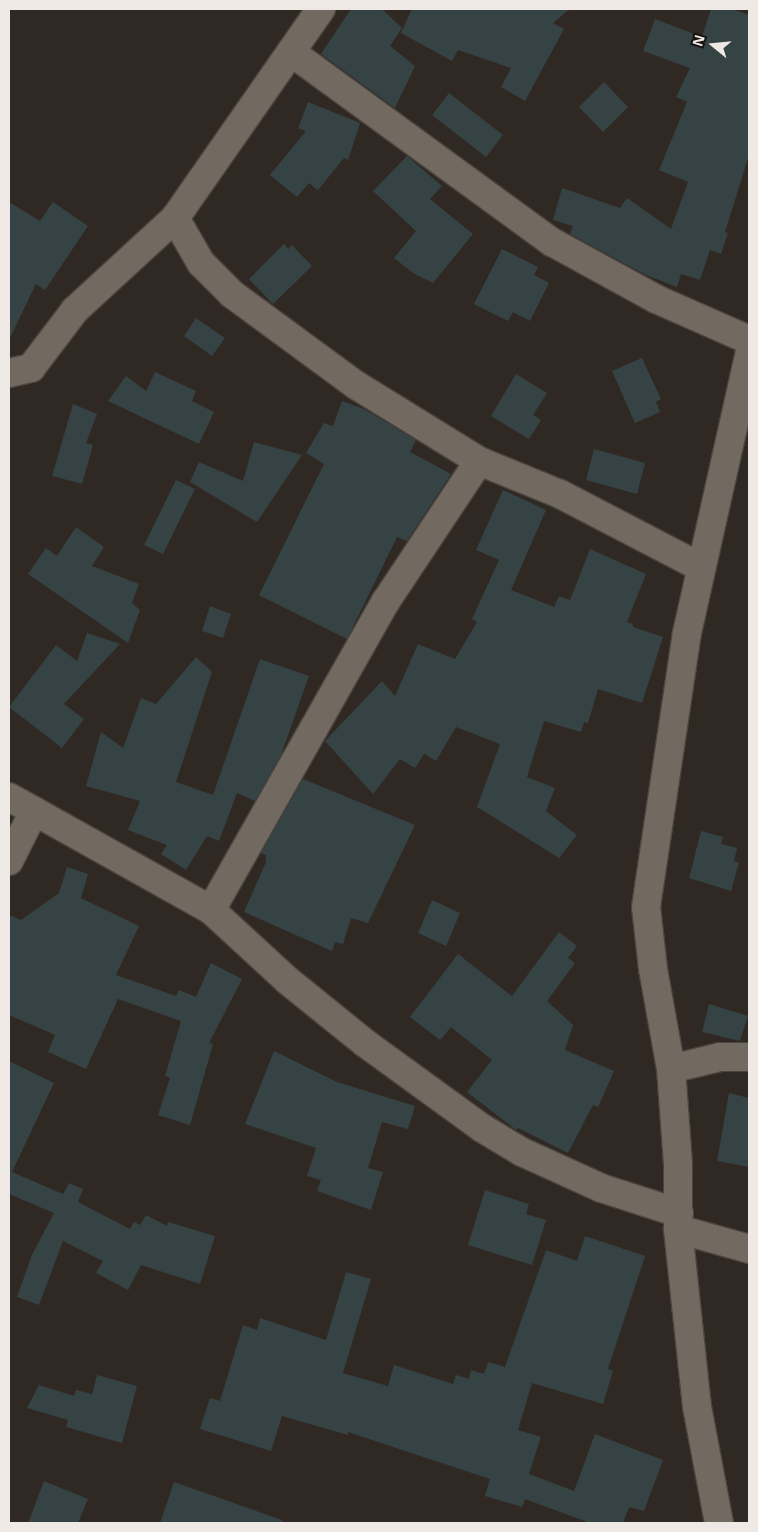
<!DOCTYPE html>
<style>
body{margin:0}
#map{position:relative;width:758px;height:1532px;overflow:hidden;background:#302822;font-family:"Noto Sans",sans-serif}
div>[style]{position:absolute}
.building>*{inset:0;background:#364344}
.roads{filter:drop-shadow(1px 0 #4c453f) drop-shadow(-1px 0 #4c453f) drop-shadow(0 1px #4c453f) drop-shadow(0 -1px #4c453f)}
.street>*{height:28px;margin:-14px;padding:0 14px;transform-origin:14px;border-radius:14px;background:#726961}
.secondary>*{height:28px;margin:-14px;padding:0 14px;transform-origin:14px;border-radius:14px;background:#726961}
span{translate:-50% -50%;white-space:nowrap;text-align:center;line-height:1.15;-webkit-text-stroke:4.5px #15120f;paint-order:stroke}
.frame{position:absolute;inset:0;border:10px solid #efe9e5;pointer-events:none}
.north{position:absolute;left:688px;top:20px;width:50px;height:50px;-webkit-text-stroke:4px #15120f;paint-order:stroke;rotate:287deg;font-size:14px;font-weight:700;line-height:20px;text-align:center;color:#efe9e5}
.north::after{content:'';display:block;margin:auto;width:18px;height:22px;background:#efe9e5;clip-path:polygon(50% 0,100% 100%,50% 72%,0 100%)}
</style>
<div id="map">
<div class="building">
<i style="clip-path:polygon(351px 9px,382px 9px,402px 28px,390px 46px,415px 66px,395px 108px,321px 54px)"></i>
<i style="clip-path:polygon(412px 9px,570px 9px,553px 23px,564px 29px,525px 101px,501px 87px,511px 68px,458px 50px,452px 61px,401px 33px)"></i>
<i style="clip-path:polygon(711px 9px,732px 9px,749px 15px,749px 155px,725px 232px,728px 233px,721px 254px,710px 250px,700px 280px,681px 274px,677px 287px,646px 275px,570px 234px,573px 226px,553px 220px,562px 188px,620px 208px,627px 198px,671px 229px,688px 182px,659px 170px,687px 102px,676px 97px,690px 68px,643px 51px,655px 19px,702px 37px)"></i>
<i style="clip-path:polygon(604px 82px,628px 107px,603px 132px,579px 107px)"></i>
<i style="clip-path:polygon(449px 93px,503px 135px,486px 157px,432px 115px)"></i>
<i style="clip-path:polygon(308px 102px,360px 123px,348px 160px,344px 158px,318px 190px,309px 183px,297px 197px,270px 175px,306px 131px,298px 128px)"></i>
<i style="clip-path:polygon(407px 156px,442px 186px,430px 199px,473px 234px,433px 283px,413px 273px,394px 258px,416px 231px,373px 191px)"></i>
<i style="clip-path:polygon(9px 202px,40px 221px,53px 202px,88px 226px,45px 290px,36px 284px,9px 340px)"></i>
<i style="clip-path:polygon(284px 244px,288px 249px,292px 245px,312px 266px,273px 304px,249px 279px)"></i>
<i style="clip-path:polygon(502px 249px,538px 267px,534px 275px,549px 283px,530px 321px,513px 312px,508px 321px,474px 304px)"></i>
<i style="clip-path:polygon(196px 318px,225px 338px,212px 356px,184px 336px)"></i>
<i style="clip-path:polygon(642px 358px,661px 399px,656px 402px,660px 412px,635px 423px,612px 371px)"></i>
<i style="clip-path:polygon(155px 372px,196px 391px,192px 401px,214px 412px,199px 444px,108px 401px,126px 376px,146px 391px)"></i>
<i style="clip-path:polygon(516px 374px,547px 393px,533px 415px,541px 420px,529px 439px,491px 416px)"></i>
<i style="clip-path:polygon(342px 401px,364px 409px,416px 440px,410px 452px,451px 474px,407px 541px,397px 537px,347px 639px,259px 595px,324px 464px,306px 453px,324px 423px,333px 426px)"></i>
<i style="clip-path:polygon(73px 404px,97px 414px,86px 443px,93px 445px,82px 484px,52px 476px)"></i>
<i style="clip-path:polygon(254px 442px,302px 455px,257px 522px,190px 482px,199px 462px,243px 481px)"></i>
<i style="clip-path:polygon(594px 449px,645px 463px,637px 494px,586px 480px)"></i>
<i style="clip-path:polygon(176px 480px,195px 489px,163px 554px,144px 545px)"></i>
<i style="clip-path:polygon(503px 490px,546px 510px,511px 590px,554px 607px,559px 596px,570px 600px,590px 549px,646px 574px,627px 622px,633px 624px,633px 627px,663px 637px,642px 703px,598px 689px,588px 723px,584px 722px,581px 732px,544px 721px,527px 777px,555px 788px,546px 811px,577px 835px,559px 858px,477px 807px,500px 744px,456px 727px,436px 761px,424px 754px,415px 768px,400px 759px,373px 794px,325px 741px,382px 681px,395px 696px,418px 644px,455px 659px,477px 622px,472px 619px,499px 560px,476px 550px)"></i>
<i style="clip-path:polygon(76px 527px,104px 547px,92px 566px,139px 584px,132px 603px,140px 610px,128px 643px,28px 574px,46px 548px,57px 556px)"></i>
<i style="clip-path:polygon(210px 606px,231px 614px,223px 638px,202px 631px)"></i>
<i style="clip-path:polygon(87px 633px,120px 644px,64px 704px,84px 719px,62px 748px,9px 707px,56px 645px,77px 661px)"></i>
<i style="clip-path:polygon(196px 657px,212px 672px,176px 782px,213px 795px,260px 659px,309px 676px,281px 755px,255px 801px,237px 793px,219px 841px,207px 836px,186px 870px,161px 854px,167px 845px,128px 830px,140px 801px,86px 786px,101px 732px,123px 748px,141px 698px,156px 704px)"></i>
<i style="clip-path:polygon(303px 779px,415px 825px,368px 923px,351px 918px,343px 944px,335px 942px,332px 951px,244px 912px,266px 862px,266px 855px,261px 853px)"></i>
<i style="clip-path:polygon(701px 831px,723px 837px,721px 844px,737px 848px,734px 861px,739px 863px,731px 891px,689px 878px)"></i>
<i style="clip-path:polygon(67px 867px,88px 874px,81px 898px,139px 926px,116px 975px,176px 996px,179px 990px,196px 997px,211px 963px,242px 979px,209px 1043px,213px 1044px,190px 1125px,158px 1115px,170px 1078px,165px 1076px,181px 1021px,118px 999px,86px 1069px,48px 1052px,55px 1035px,9px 1015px,9px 915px,21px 920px,59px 893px)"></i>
<i style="clip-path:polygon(432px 900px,460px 913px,446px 946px,418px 933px)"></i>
<i style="clip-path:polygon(559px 932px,577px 946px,568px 958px,575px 963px,547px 1001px,573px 1025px,565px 1050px,614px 1071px,598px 1107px,593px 1105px,568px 1153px,518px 1128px,516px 1130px,467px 1092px,492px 1060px,451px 1027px,440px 1040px,410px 1017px,458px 954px,512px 996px)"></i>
<i style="clip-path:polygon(709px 1004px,748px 1016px,740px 1041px,702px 1032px)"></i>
<i style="clip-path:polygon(274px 1051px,337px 1082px,415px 1106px,408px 1129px,382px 1122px,368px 1168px,383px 1172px,371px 1210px,317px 1191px,321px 1180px,307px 1176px,316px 1148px,245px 1124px)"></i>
<i style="clip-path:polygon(9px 1061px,54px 1083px,12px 1172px,63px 1194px,69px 1183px,83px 1189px,78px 1202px,130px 1229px,134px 1222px,140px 1225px,146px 1215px,167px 1226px,168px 1222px,215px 1236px,200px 1284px,141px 1265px,128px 1290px,96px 1273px,103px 1261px,63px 1241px,39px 1305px,17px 1297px,32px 1255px,54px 1213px,9px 1194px)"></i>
<i style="clip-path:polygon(729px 1093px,749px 1098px,749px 1167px,717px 1161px)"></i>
<i style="clip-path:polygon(485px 1190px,529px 1204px,526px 1214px,546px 1220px,532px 1265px,468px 1245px)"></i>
<i style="clip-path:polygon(585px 1236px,645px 1256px,608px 1369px,613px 1371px,603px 1404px,532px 1383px,518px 1430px,541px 1437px,529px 1474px,574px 1491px,595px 1434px,663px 1460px,644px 1511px,629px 1507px,623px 1523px,590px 1523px,525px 1499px,522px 1507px,485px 1496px,490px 1479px,348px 1432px,348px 1435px,282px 1416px,271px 1451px,200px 1429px,210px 1398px,220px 1401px,243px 1325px,257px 1330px,260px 1318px,326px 1340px,346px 1272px,371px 1279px,343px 1373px,388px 1386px,394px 1365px,453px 1384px,456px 1375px,469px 1379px,471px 1370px,484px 1374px,488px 1362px,505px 1367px,546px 1250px,577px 1261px)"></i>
<i style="clip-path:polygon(97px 1375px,137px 1386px,122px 1443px,66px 1427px,68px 1420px,27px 1408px,39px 1385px,74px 1396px,76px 1390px,92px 1394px)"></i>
<i style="clip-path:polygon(44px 1481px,88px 1499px,78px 1523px,28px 1523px)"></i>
<i style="clip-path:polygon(174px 1482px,282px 1520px,282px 1523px,160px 1523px)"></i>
</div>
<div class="roads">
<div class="street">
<i style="left:291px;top:52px;width:323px;rotate:36.1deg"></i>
<i style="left:552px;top:242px;width:119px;rotate:28.7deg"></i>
<i style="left:656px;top:299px;width:102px;rotate:23.8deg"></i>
<i style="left:175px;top:218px;width:52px;rotate:60deg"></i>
<i style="left:201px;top:263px;width:44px;rotate:45deg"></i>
<i style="left:232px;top:294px;width:154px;rotate:36.3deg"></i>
<i style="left:356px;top:385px;width:145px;rotate:31.7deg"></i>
<i style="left:479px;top:461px;width:87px;rotate:22.2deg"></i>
<i style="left:560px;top:494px;width:158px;rotate:27.5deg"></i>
<i style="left:9px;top:373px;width:23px;rotate:-13deg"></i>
<i style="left:31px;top:368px;width:73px;rotate:-52.8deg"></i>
<i style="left:75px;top:310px;width:136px;rotate:-42.6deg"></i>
<i style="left:175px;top:218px;width:255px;rotate:-55.1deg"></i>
<i style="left:9px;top:797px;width:231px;rotate:29.2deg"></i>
<i style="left:211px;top:910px;width:103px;rotate:42.6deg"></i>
<i style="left:287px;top:980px;width:100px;rotate:38.9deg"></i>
<i style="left:365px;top:1043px;width:145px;rotate:36deg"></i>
<i style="left:482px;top:1128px;width:47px;rotate:31deg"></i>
<i style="left:522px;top:1152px;width:87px;rotate:24.5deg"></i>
<i style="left:601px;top:1188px;width:82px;rotate:17.8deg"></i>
<i style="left:9px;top:861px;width:56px;rotate:-63.4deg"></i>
<i style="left:211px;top:910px;width:355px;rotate:-60.5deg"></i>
<i style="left:386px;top:601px;width:168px;rotate:-56.4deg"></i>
<i style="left:671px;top:1069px;width:50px;rotate:-13.8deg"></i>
<i style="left:720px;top:1057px;width:29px"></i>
<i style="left:678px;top:1229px;width:74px;rotate:15.7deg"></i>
</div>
<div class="secondary">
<i style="left:719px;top:1523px;width:118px;rotate:-100.7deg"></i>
<i style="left:697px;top:1407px;width:179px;rotate:-96.1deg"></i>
<i style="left:678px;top:1229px;width:65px;rotate:-90deg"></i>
<i style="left:678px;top:1164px;width:95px;rotate:-94.2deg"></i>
<i style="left:671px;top:1069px;width:102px;rotate:-100.2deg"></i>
<i style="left:653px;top:969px;width:62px;rotate:-96.4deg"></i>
<i style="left:646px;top:907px;width:277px;rotate:-81.5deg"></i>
<i style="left:687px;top:633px;width:285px;rotate:-77.4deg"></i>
</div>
</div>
<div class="frame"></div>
<div class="north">N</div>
</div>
